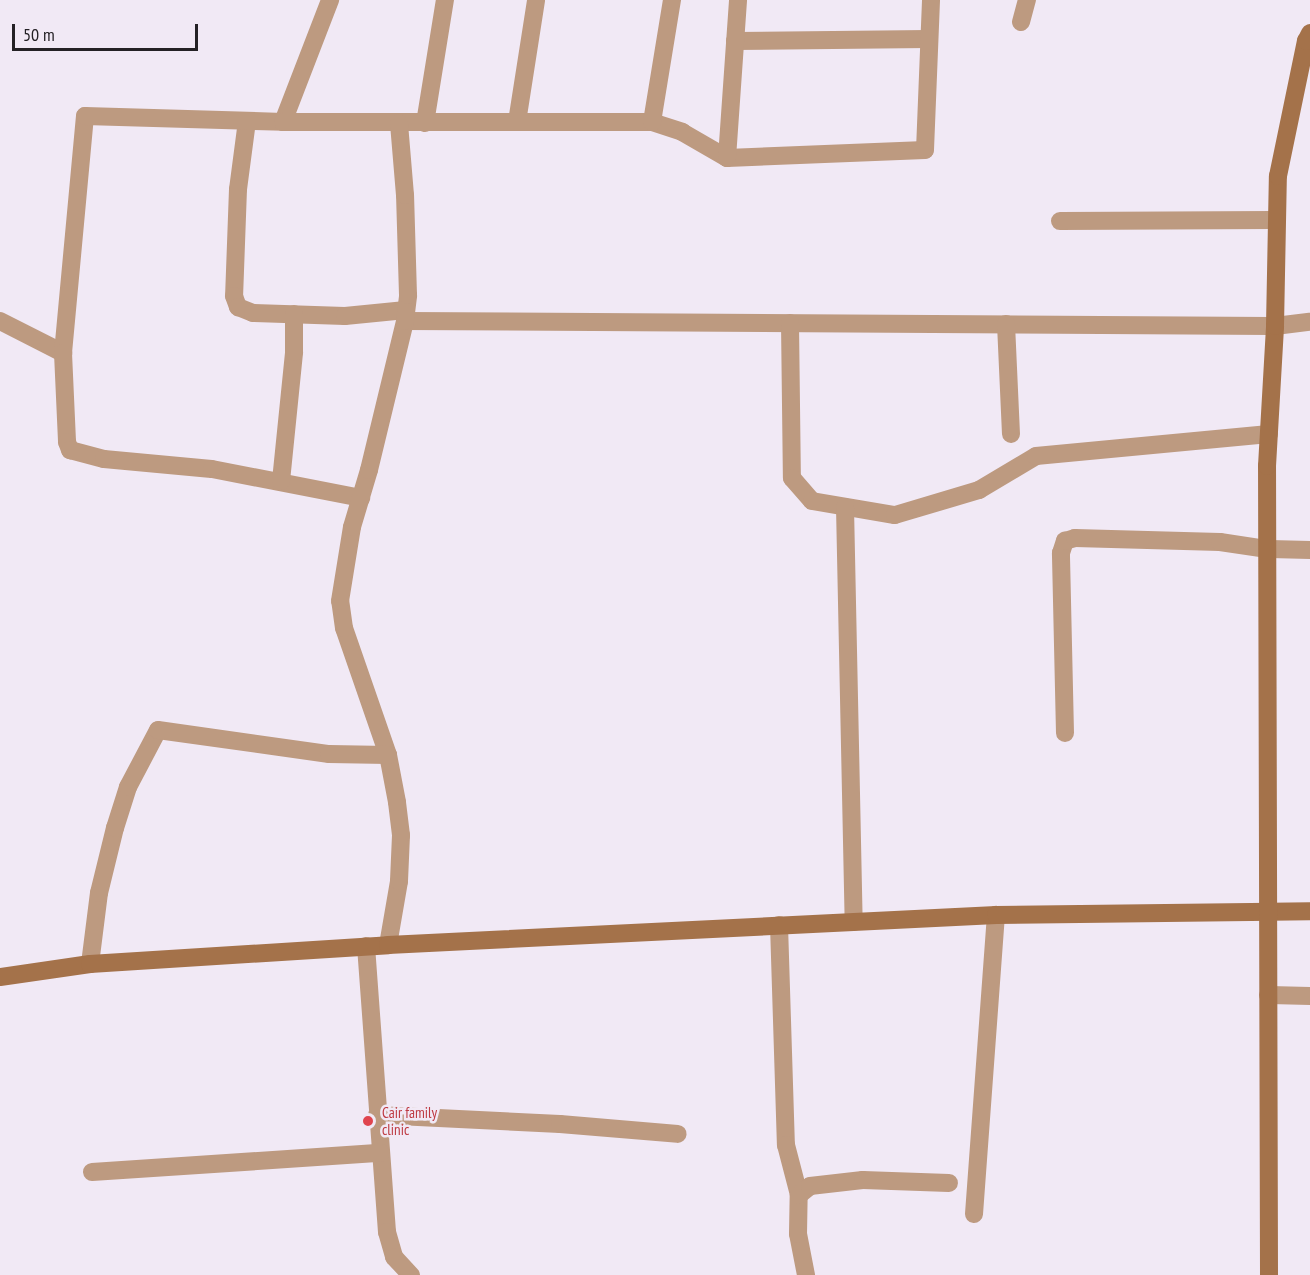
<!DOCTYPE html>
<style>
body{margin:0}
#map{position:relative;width:1310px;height:1275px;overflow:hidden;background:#f1e9f5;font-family:"PT Sans Narrow",sans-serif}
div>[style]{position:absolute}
.street>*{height:18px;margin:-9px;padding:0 9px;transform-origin:9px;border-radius:9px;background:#bd9a80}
.secondary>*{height:18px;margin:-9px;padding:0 9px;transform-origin:9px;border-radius:9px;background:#a4724a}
.dots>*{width:16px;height:16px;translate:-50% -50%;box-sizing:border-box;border:3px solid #f1e9f5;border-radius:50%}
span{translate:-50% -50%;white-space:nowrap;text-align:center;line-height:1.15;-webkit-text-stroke:5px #f1e9f5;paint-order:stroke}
.health-label{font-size:15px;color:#be3a42}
.left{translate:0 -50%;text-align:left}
.scale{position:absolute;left:12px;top:24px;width:186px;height:27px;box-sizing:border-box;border:3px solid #242125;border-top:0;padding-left:8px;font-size:18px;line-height:21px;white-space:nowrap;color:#242125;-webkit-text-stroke:4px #f1e9f5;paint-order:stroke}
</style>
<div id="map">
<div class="street">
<i style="left:1021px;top:22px;width:23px;rotate:-75deg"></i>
<i style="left:735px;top:41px;width:193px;rotate:-0.6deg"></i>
<i style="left:247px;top:121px;width:69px;rotate:97.5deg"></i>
<i style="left:238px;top:189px;width:107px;rotate:92.1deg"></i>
<i style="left:234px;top:296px;width:12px;rotate:70deg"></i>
<i style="left:238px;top:307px;width:16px;rotate:22deg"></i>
<i style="left:253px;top:313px;width:92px;rotate:1.9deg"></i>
<i style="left:345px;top:316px;width:61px;rotate:-5.6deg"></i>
<i style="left:283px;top:122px;width:131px;rotate:-68.9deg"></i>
<i style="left:517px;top:122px;width:123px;rotate:-81.1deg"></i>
<i style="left:652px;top:122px;width:32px;rotate:18deg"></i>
<i style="left:682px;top:132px;width:52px;rotate:30deg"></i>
<i style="left:727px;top:158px;width:198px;rotate:-2.3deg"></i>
<i style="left:925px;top:150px;width:150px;rotate:-87.7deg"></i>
<i style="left:425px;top:123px;width:125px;rotate:-80.8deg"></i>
<i style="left:727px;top:158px;width:158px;rotate:-86deg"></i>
<i style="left:1060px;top:221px;width:216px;rotate:-0.3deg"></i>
<i style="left:0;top:321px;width:71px;rotate:26.9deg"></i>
<i style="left:63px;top:353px;width:238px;rotate:-84.7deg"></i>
<i style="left:85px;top:116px;width:198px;rotate:1.7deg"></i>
<i style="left:283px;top:122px;width:369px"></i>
<i style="left:652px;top:122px;width:124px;rotate:-80.7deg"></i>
<i style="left:405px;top:321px;width:870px;rotate:0.33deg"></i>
<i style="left:1275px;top:326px;width:35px;rotate:-7deg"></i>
<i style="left:790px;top:323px;width:155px;rotate:89.3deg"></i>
<i style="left:792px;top:478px;width:30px;rotate:49deg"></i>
<i style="left:812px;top:501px;width:84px;rotate:9.6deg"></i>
<i style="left:895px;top:515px;width:88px;rotate:-16.6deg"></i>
<i style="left:979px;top:490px;width:66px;rotate:-30.8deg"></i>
<i style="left:1036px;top:456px;width:234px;rotate:-5.4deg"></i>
<i style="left:1006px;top:324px;width:110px;rotate:87.4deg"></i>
<i style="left:63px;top:353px;width:89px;rotate:87.4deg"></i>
<i style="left:67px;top:442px;width:9px;rotate:69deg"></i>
<i style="left:70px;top:450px;width:35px;rotate:15deg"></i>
<i style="left:104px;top:459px;width:108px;rotate:5.3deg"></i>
<i style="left:212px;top:469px;width:152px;rotate:11deg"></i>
<i style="left:281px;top:481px;width:130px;rotate:-84.2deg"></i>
<i style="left:294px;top:352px;width:38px;rotate:-90deg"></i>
<i style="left:845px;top:507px;width:415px;rotate:88.8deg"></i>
<i style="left:1065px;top:733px;width:180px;rotate:-91.3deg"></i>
<i style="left:1061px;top:553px;width:13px;rotate:-72deg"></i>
<i style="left:1065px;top:541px;width:10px;rotate:-17deg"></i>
<i style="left:1075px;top:538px;width:145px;rotate:1.6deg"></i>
<i style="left:1220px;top:542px;width:48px;rotate:8.5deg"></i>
<i style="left:1267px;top:549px;width:43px;rotate:1.3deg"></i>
<i style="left:779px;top:925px;width:220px;rotate:88.2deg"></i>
<i style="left:786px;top:1145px;width:52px;rotate:75.4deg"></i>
<i style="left:388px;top:945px;width:65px;rotate:-80.2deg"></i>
<i style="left:399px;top:881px;width:46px;rotate:-87.5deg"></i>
<i style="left:401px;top:835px;width:33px;rotate:-97deg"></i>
<i style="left:397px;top:802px;width:48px;rotate:-100.8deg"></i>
<i style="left:388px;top:755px;width:134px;rotate:-109.1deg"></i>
<i style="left:344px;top:628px;width:27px;rotate:-98deg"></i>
<i style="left:340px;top:601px;width:75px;rotate:-80.8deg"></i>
<i style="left:352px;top:527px;width:59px;rotate:-73.4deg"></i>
<i style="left:369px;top:470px;width:153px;rotate:-76.4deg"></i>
<i style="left:405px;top:321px;width:26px;rotate:-83deg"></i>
<i style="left:408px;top:295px;width:100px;rotate:-91.7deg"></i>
<i style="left:405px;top:195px;width:72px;rotate:-94.8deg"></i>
<i style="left:366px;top:946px;width:287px;rotate:85.8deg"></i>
<i style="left:387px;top:1232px;width:26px;rotate:74deg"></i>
<i style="left:394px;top:1257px;width:25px;rotate:47deg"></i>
<i style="left:90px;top:964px;width:72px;rotate:-82.8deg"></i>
<i style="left:99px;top:893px;width:67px;rotate:-76.2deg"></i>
<i style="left:115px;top:828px;width:43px;rotate:-72.4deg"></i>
<i style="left:128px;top:787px;width:64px;rotate:-62.2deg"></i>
<i style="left:158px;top:730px;width:173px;rotate:8deg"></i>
<i style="left:329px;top:754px;width:59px;rotate:1deg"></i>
<i style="left:1268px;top:995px;width:42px;rotate:1.4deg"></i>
<i style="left:377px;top:1115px;width:183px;rotate:2.8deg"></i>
<i style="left:560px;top:1124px;width:118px;rotate:4.8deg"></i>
<i style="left:92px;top:1172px;width:289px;rotate:-3.8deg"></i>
<i style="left:974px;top:1214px;width:300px;rotate:-85.8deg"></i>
<i style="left:806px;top:1275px;width:42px;rotate:-101deg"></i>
<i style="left:798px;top:1234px;width:39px;rotate:-89deg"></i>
<i style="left:799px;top:1195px;width:14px;rotate:-39deg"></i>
<i style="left:810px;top:1186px;width:53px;rotate:-6.5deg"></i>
<i style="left:863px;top:1180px;width:86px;rotate:2deg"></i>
</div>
<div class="secondary">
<i style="left:0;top:977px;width:91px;rotate:-8.2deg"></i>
<i style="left:90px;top:964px;width:299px;rotate:-3.6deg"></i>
<i style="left:388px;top:945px;width:609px;rotate:-2.82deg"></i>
<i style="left:996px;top:915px;width:314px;rotate:-0.7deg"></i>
<i style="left:1269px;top:1275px;width:809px;rotate:-90.14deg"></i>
<i style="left:1267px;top:466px;width:140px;rotate:-86.7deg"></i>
<i style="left:1275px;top:326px;width:150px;rotate:-88.9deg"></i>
<i style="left:1278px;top:176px;width:138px;rotate:-78.3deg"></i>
<i style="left:1306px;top:41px;width:9px;rotate:-63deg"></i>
</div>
<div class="dots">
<i style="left:368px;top:1121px;background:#e0444e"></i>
</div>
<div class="health-label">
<span class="left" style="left:382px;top:1121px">Cair family<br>clinic</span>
</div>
<div class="scale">50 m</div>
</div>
